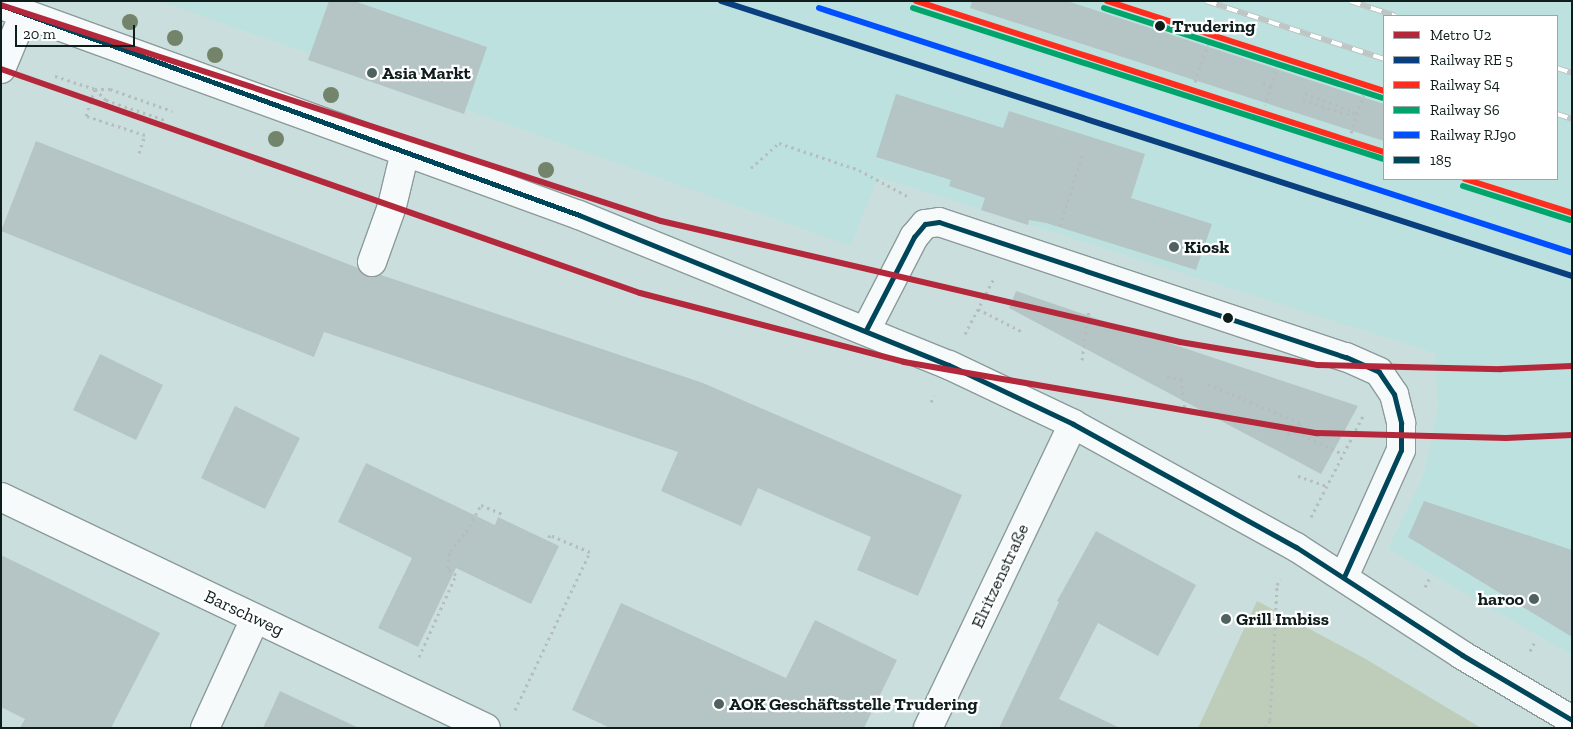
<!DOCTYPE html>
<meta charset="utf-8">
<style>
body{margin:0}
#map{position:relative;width:1573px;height:729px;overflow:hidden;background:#cadfdd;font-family:"Zilla Slab",serif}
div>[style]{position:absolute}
.built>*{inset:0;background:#bde1df}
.green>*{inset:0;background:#bdcdba}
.building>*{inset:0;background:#b5c5c6}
.path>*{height:3px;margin-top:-1.5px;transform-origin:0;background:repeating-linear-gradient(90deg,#b6bdbd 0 2.5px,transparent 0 6.5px)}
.roads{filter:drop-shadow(1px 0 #8b9b9a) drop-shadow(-1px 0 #8b9b9a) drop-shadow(0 1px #8b9b9a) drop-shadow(0 -1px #8b9b9a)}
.minor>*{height:28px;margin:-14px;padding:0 14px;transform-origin:14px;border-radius:14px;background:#f7fafa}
.rail>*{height:5.5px;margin-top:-2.75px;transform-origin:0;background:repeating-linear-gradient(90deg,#fff 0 11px,#bfc5c4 0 22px);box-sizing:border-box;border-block:1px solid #bfc5c4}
.bus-1>*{height:5px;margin:-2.5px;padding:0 2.5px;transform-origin:2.5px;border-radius:2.5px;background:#00465a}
.rail-1>*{height:6px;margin:-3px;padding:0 3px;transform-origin:3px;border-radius:3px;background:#093f7f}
.rail-2>*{height:6px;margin:-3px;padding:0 3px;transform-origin:3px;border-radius:3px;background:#ff2d1d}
.rail-3>*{height:6px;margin:-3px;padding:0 3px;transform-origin:3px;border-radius:3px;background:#01a56b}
.rail-4>*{height:6px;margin:-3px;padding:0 3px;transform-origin:3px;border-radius:3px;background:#0050ff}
.metro-1>*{height:6px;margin:-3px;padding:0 3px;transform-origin:3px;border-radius:3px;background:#b4283c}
.trees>*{width:16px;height:16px;margin:-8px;border-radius:50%;background:#74846a}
.dots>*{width:14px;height:14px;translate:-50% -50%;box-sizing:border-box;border:2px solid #fff;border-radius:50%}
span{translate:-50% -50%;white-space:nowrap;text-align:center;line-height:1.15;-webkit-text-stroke:4.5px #fff;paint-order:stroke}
.stop-label{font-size:18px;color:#0f1e1d;font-weight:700}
.left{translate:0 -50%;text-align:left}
.poi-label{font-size:18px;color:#0f1e1d;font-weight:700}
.right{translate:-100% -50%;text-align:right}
.street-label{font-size:18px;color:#0f1e1d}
.frame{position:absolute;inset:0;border:2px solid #0f1e1d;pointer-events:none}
.legend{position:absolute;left:1383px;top:15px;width:175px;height:165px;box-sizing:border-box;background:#fff;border:1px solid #9fa5a5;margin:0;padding:6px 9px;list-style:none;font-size:15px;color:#0f1e1d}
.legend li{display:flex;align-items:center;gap:10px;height:25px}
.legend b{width:25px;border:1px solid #9fa5a5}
.scale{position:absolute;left:15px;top:25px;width:120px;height:22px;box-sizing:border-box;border:2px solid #0f1e1d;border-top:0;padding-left:6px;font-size:15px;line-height:18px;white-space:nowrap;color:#0f1e1d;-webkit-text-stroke:4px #fff;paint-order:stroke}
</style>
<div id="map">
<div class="built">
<i style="clip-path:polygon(evenodd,160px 1px,1572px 1px,1572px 655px,1388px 549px,1423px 476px,1438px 409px,1435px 353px,878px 177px,851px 246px,160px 1px,1384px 16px,1557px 16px,1557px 179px,1384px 179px,1384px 16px)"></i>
</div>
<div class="green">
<i style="clip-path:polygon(1257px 601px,1364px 658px,1481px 728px,1198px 728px)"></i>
</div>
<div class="building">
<i style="clip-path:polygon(329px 1px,354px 1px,487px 47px,464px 114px,308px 60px)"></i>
<i style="clip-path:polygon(972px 1px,1067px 1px,1384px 104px,1384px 141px,970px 8px)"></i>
<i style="clip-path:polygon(896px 94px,1003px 128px,1009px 111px,1145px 154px,1131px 198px,1212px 224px,1196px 270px,1046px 223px,1029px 220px,1028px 225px,981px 210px,985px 198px,949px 186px,951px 180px,876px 157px)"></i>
<i style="clip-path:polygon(36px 141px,358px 268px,366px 276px,381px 275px,703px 383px,962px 495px,918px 596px,857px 570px,871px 537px,758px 488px,741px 526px,661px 491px,678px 452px,324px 332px,314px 357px,1px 231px)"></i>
<i style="clip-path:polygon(1016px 291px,1136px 332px,1358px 406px,1321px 474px,1009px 308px)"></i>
<i style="clip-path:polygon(100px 354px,163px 385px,136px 440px,73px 410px)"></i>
<i style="clip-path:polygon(235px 406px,300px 438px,265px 509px,201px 478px)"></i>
<i style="clip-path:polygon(366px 463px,495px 525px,498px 517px,559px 546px,531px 604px,456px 568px,418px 647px,378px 628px,412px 558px,338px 522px)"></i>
<i style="clip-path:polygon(1424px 501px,1572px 550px,1572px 637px,1408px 537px)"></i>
<i style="clip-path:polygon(1096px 531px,1196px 585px,1158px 656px,1098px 623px,1059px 699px,1120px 728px,999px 728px,1059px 602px,1057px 601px)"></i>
<i style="clip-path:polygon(1px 555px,160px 633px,111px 728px,20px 728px,25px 719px,1px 707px)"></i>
<i style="clip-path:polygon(621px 603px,786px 678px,815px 620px,897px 660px,864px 728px,610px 728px,572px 710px)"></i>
<i style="clip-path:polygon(280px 691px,359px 728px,263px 728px)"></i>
</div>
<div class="path">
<i style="left:55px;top:76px;width:42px;rotate:18deg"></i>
<i style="left:95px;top:89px;width:15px"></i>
<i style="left:110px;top:89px;width:66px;rotate:19.5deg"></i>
<i style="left:1195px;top:82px;width:40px;rotate:-71.1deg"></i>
<i style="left:1263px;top:83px;width:9px;rotate:21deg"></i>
<i style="left:1271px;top:86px;width:20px;rotate:108deg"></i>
<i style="left:1271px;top:86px;width:20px;rotate:-72deg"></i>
<i style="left:1305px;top:93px;width:56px;rotate:21deg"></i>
<i style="left:1303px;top:100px;width:45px;rotate:18deg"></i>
<i style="left:1346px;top:114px;width:11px;rotate:-5deg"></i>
<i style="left:1351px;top:133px;width:40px;rotate:-72deg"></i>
<i style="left:139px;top:153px;width:19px;rotate:-72deg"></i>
<i style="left:145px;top:135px;width:62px;rotate:-162.1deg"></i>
<i style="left:86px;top:116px;width:28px;rotate:-72deg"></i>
<i style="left:95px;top:89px;width:16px;rotate:45deg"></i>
<i style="left:106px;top:100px;width:65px;rotate:18.7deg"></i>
<i style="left:751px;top:168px;width:38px;rotate:-42deg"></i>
<i style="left:779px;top:143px;width:84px;rotate:18.6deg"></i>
<i style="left:859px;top:170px;width:55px;rotate:28.4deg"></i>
<i style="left:1060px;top:226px;width:77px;rotate:-72.5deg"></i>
<i style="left:978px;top:309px;width:48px;rotate:27.1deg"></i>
<i style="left:965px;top:334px;width:63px;rotate:-62.6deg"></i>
<i style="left:1082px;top:360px;width:51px;rotate:-82.2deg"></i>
<i style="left:1167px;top:377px;width:14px;rotate:8deg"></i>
<i style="left:1181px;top:379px;width:31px;rotate:83deg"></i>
<i style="left:1208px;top:384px;width:100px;rotate:23deg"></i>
<i style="left:1300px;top:423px;width:10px;rotate:114deg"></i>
<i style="left:1296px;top:432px;width:9px;rotate:167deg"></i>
<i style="left:931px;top:402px;width:7px;rotate:-63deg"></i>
<i style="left:1291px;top:424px;width:9px;rotate:58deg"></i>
<i style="left:1296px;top:432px;width:52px;rotate:25.1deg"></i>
<i style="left:1298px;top:476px;width:31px;rotate:19deg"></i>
<i style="left:1311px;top:517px;width:114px;rotate:-62.8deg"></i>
<i style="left:1425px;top:587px;width:11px;rotate:-63deg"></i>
<i style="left:1259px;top:625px;width:16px"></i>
<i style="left:1530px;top:651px;width:11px;rotate:-63deg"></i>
<i style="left:419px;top:657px;width:90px;rotate:-65.7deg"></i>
<i style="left:456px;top:575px;width:11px;rotate:-142deg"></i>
<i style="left:447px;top:568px;width:17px;rotate:-80deg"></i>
<i style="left:450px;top:551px;width:25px;rotate:-50deg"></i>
<i style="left:466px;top:532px;width:31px;rotate:-61deg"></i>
<i style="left:481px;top:505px;width:26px;rotate:23deg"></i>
<i style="left:515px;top:710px;width:175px;rotate:-64.6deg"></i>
<i style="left:590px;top:552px;width:43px;rotate:-157deg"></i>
<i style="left:550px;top:535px;width:6px;rotate:121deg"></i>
<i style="left:1265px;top:728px;width:9px;rotate:-58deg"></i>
<i style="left:1270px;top:720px;width:135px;rotate:-87deg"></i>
<i style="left:1277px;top:585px;width:7px;rotate:-63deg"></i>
</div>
<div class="roads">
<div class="minor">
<i style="left:1px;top:5px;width:615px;rotate:19.97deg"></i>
<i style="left:579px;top:215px;width:399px;rotate:22.1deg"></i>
<i style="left:949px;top:365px;width:137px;rotate:25.4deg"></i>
<i style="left:1073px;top:424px;width:255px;rotate:28.9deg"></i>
<i style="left:1296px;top:547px;width:198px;rotate:33deg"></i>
<i style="left:1462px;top:655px;width:128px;rotate:30.6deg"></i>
<i style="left:1px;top:69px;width:60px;rotate:-67.3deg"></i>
<i style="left:372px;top:262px;width:59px;rotate:-70.3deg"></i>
<i style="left:392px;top:206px;width:56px;rotate:-76.5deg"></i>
<i style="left:866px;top:330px;width:105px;rotate:-62.7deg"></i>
<i style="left:914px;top:237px;width:17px;rotate:-50deg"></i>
<i style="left:925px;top:224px;width:14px;rotate:-8deg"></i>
<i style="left:939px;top:222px;width:429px;rotate:18.4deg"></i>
<i style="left:1346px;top:357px;width:36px;rotate:24deg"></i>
<i style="left:1379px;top:372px;width:27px;rotate:56deg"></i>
<i style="left:1394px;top:394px;width:30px;rotate:76deg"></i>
<i style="left:1401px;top:423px;width:27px;rotate:90deg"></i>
<i style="left:1401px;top:450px;width:139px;rotate:114.2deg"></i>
<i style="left:1px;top:497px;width:537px;rotate:25.47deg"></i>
<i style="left:205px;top:728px;width:120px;rotate:-65.4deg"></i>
<i style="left:928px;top:728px;width:337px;rotate:-64.5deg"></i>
</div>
</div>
<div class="rail">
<i style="left:1206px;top:1px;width:187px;rotate:18deg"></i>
<i style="left:1350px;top:1px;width:48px;rotate:18.1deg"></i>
<i style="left:1557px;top:68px;width:16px;rotate:18deg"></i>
<i style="left:1557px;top:114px;width:16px;rotate:18deg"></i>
</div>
<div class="bus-1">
<i style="left:1px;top:5px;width:615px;rotate:19.97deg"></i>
<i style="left:579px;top:215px;width:399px;rotate:22.1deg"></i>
<i style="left:949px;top:365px;width:137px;rotate:25.4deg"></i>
<i style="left:1073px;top:424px;width:255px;rotate:28.9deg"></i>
<i style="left:1296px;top:547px;width:198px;rotate:33deg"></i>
<i style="left:1462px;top:655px;width:128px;rotate:30.6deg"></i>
<i style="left:866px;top:330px;width:105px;rotate:-62.7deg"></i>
<i style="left:914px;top:237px;width:17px;rotate:-50deg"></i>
<i style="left:925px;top:224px;width:14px;rotate:-8deg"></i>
<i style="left:939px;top:222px;width:429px;rotate:18.4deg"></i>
<i style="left:1346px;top:357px;width:36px;rotate:24deg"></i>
<i style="left:1379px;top:372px;width:27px;rotate:56deg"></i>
<i style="left:1394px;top:394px;width:30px;rotate:76deg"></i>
<i style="left:1401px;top:423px;width:27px;rotate:90deg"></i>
<i style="left:1401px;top:450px;width:139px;rotate:114.2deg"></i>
</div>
<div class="rail-1">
<i style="left:721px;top:1px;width:894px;rotate:17.91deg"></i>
</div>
<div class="rail-2">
<i style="left:916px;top:1px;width:492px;rotate:17.9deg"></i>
<i style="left:1107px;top:1px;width:291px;rotate:18deg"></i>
<i style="left:1465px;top:179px;width:112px;rotate:17.6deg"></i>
</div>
<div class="rail-3">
<i style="left:913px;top:8px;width:493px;rotate:17.8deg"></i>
<i style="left:1104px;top:8px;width:292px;rotate:17.9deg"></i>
<i style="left:1463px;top:186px;width:112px;rotate:17.6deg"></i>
</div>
<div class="rail-4">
<i style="left:819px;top:8px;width:790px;rotate:18deg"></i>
</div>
<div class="metro-1">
<i style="left:1px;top:5px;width:694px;rotate:18.12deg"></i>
<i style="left:661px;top:221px;width:533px;rotate:13.12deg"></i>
<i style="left:1180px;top:342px;width:140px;rotate:9.5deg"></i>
<i style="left:1318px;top:365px;width:183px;rotate:1.3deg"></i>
<i style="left:1501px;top:369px;width:71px;rotate:-2.4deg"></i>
<i style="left:1px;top:69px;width:677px;rotate:19.32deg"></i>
<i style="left:640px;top:293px;width:273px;rotate:14.6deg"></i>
<i style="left:904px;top:362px;width:419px;rotate:9.8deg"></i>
<i style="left:1317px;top:433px;width:189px;rotate:1.5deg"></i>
<i style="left:1506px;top:438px;width:66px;rotate:-2.6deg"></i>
</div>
<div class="trees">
<i style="left:130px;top:22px"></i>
<i style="left:175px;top:38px"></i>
<i style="left:215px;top:55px"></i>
<i style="left:331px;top:95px"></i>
<i style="left:276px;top:139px"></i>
<i style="left:546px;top:170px"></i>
</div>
<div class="dots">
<i style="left:1160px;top:26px;background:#0f1e1d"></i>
<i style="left:372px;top:73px;background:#506260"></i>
<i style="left:1174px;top:247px;background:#506260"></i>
<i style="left:1228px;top:318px;background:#0f1e1d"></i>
<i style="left:1534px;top:599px;background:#506260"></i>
<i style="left:1226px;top:619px;background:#506260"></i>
<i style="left:719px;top:704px;background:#506260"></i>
</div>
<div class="stop-label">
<span class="left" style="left:1172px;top:26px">Trudering</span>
</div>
<div class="poi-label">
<span class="left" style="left:382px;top:73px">Asia Markt</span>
<span class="left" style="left:1184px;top:247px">Kiosk</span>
<span class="right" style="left:1524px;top:599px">haroo</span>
<span class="left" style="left:1236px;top:619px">Grill Imbiss</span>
<span class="left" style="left:729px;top:704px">AOK Geschäftsstelle Trudering</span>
</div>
<div class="street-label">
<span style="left:1000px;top:576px;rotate:-65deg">Elritzenstraße</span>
<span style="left:244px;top:613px;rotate:25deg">Barschweg</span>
</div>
<div class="frame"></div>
<ul class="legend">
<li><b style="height:6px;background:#b4283c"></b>Metro U2</li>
<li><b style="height:6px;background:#093f7f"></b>Railway RE 5</li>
<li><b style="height:6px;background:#ff2d1d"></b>Railway S4</li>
<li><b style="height:6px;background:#01a56b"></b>Railway S6</li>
<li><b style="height:6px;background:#0050ff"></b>Railway RJ90</li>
<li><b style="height:6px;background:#00465a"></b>185</li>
</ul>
<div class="scale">20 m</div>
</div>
